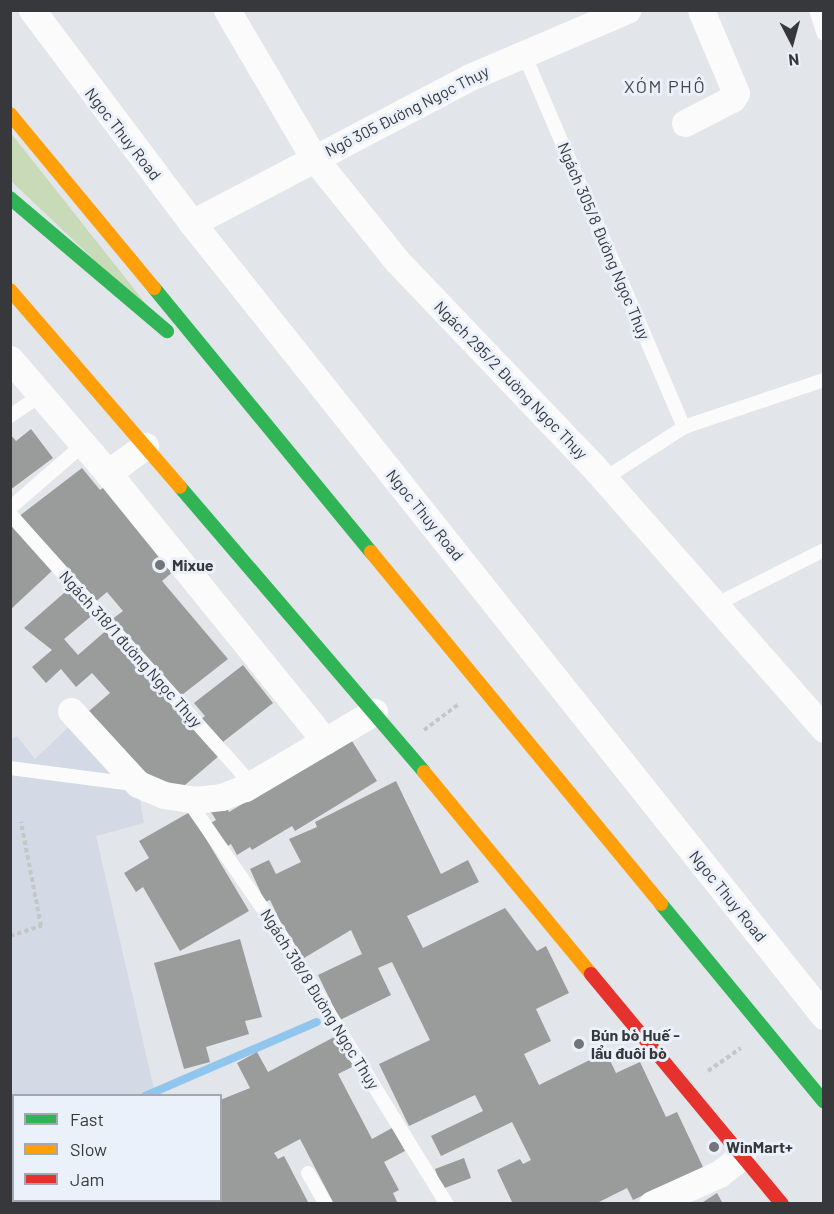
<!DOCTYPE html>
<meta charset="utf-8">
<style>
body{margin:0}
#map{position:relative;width:834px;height:1214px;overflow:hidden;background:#e2e5ea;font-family:Barlow,sans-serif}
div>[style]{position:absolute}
.built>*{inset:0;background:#d3dae5}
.green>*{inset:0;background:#c8dab7}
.stream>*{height:8px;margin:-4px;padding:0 4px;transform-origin:4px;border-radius:4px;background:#90c6ee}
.building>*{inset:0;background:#9a9b9b}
.path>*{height:4px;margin-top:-2px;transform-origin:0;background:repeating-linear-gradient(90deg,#c5c6c8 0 4.5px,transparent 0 7.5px)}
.lane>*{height:14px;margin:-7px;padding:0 7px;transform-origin:7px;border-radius:7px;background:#fbfbfc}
.street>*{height:27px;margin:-13.5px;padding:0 13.5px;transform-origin:13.5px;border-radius:13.5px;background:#fbfbfc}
.fast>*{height:14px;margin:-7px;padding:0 7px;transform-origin:7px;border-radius:7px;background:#30b455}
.slow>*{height:14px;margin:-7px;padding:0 7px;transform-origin:7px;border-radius:7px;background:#ff9f0a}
.jam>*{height:14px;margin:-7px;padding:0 7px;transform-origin:7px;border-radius:7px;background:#e5322d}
.dots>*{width:16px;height:16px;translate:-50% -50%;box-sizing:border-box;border:3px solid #ebf1fb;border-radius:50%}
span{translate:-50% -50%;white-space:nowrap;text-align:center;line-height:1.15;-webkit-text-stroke:6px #ebf1fb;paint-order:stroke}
.street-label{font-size:16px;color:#36383c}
.poi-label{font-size:16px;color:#36383c;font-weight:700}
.left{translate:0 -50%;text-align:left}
.neighbourhood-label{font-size:18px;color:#42464e;letter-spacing:1.5px}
.frame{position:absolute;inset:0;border:12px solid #36383c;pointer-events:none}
.legend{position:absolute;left:12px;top:1094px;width:210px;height:108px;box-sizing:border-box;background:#ebf1fb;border:2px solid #a3a7af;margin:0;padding:8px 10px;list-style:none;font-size:18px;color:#36383c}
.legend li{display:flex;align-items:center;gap:12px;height:30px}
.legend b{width:30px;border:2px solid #a3a7af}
.north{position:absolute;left:762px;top:12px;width:60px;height:60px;-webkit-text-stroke:4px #ebf1fb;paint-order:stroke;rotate:174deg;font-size:16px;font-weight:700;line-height:24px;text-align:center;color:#36383c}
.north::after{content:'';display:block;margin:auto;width:21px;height:27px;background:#36383c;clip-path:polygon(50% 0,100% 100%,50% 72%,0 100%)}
</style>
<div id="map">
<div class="built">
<i style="clip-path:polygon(75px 721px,138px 790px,144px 823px,96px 836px,154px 1089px,137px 1095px,14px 1096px,11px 1127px,11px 740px,17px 736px,35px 759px)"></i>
</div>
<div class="green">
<i style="clip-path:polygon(10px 132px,161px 323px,11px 181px)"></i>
</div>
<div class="stream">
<i style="left:145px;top:1096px;width:187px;rotate:-23.3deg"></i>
<i style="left:10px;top:1139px;width:4px;rotate:-14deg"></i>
</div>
<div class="building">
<i style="clip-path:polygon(31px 429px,53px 458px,10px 490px,10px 434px,16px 441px)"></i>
<i style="clip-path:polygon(82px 468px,100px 490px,108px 484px,175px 570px,162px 581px,228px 659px,178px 698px,111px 620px,123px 611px,107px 592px,94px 603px,56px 555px,51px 559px,18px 517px)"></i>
<i style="clip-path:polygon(10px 523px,54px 569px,10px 610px)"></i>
<i style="clip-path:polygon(72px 586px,95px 613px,64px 639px,78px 655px,109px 628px,220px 755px,185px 785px,157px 785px,146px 773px,140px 778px,89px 711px,110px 693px,92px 673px,76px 687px,61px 669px,46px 683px,32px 667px,52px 650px,24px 628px)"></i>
<i style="clip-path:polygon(243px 665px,273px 703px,219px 745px,200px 720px,205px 716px,194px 703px)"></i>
<i style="clip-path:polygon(347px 733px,377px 781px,295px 831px,292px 826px,252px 850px,250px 847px,237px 855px,231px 844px,224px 848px,209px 824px,216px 820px,209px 809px,223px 801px,229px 812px,310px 763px)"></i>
<i style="clip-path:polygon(396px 781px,441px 874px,468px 860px,479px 882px,407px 916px,423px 948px,505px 908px,537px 951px,546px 946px,569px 993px,536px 1009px,551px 1041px,524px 1054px,539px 1085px,606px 1052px,616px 1073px,640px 1062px,666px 1117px,677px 1112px,703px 1167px,633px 1200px,627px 1188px,595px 1204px,513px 1204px,497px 1170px,520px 1159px,523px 1164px,531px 1160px,512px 1122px,441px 1156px,431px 1136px,483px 1111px,475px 1095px,409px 1126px,379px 1064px,430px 1040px,392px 962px,378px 968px,391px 995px,340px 1020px,318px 975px,362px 954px,351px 930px,299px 961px,270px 900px,265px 902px,250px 869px,269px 860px,276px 874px,301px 862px,289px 839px,317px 827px,315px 822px)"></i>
<i style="clip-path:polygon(190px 812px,249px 911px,180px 951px,143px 887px,136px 892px,124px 873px,149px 858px,139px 841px)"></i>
<i style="clip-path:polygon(240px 939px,262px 1017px,245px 1021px,249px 1034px,206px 1047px,210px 1062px,184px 1069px,154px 963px)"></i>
<i style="clip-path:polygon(338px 1035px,354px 1066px,338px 1074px,372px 1139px,392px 1128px,405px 1151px,384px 1162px,399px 1190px,393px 1193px,398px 1204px,334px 1204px,300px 1139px,274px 1153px,278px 1159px,284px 1156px,308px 1202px,209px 1204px,208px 1200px,220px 1200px,220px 1100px,250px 1088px,237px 1063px,257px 1052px,268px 1072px)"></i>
<i style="clip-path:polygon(464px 1158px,471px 1178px,442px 1189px,435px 1169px)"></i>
<i style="clip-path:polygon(717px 1193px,723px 1204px,700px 1204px)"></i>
<i style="clip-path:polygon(126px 1200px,161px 1200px,163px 1204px,121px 1204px)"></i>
</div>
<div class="path">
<i style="left:424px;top:730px;width:44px;rotate:-36.6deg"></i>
<i style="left:10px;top:936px;width:33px;rotate:-18deg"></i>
<i style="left:41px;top:926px;width:106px;rotate:-100.9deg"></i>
<i style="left:708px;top:1071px;width:40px;rotate:-34.9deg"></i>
</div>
<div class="lane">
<i style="left:816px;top:10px;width:25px;rotate:72deg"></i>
<i style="left:524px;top:54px;width:406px;rotate:66.8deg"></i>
<i style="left:10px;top:416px;width:37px;rotate:-34deg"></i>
<i style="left:604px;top:479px;width:95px;rotate:-33deg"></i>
<i style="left:684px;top:427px;width:148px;rotate:-18.6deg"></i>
<i style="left:10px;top:508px;width:98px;rotate:-40.9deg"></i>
<i style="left:10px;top:514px;width:362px;rotate:48.2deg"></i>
<i style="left:715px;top:605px;width:122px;rotate:-26.8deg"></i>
<i style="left:10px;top:768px;width:124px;rotate:7.4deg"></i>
<i style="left:187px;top:799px;width:158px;rotate:55.3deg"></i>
<i style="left:277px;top:929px;width:323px;rotate:58.3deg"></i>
<i style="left:308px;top:1173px;width:36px;rotate:60deg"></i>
<i style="left:182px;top:1200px;width:4px;rotate:63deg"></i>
</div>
<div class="street">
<i style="left:32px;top:10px;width:266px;rotate:53.1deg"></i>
<i style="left:192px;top:223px;width:1014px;rotate:51.45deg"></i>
<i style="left:227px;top:10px;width:172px;rotate:59.6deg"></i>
<i style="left:314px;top:158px;width:132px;rotate:51.1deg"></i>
<i style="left:397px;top:261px;width:284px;rotate:46.3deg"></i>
<i style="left:593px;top:466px;width:350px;rotate:48.7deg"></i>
<i style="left:685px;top:123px;width:53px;rotate:-27.1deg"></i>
<i style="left:732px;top:99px;width:7px;rotate:-56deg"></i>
<i style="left:736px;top:93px;width:90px;rotate:-112.9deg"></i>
<i style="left:192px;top:223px;width:314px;rotate:-27.7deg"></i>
<i style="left:470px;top:77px;width:171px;rotate:-23.1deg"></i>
<i style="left:10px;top:359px;width:150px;rotate:49.3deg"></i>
<i style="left:108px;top:473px;width:345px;rotate:51deg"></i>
<i style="left:108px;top:473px;width:46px;rotate:-36.1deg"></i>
<i style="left:71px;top:711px;width:99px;rotate:47.5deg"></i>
<i style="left:138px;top:784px;width:28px;rotate:23deg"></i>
<i style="left:164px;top:795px;width:30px;rotate:9deg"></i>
<i style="left:194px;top:800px;width:27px;rotate:-6deg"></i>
<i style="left:221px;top:797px;width:26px;rotate:-21deg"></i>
<i style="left:245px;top:788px;width:150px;rotate:-30.5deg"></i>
<i style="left:652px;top:1204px;width:73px;rotate:-24.1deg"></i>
<i style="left:719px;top:1174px;width:29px;rotate:-38deg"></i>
</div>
<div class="fast">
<i style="left:10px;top:198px;width:206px;rotate:40.3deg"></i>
<i style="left:154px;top:288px;width:342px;rotate:50.6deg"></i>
<i style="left:180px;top:487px;width:375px;rotate:49.4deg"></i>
<i style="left:661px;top:904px;width:256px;rotate:50.5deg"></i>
</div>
<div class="slow">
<i style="left:10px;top:114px;width:226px;rotate:50.4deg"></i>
<i style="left:10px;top:290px;width:260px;rotate:49.2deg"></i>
<i style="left:371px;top:552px;width:456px;rotate:50.5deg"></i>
<i style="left:424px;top:772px;width:262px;rotate:50.4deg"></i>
</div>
<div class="jam">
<i style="left:591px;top:974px;width:299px;rotate:50.3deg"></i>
</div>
<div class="dots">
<i style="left:160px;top:565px;background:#727579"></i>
<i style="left:579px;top:1044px;background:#727579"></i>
<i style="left:714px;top:1147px;background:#727579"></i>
</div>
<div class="street-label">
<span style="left:407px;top:111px;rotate:-27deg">Ngõ 305 Đường Ngọc Thụy</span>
<span style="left:123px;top:134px;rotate:52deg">Ngoc Thuy Road</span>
<span style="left:604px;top:241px;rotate:67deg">Ngách 305/8 Đường Ngọc Thụy</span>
<span style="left:511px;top:380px;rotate:46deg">Ngách 295/2 Đường Ngọc Thụy</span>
<span style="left:425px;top:515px;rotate:51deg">Ngoc Thuy Road</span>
<span style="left:131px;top:649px;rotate:48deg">Ngách 318/1 đường Ngọc Thụy</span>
<span style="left:728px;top:896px;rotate:51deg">Ngoc Thuy Road</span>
<span style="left:320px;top:999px;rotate:58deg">Ngách 318/8 Đường Ngọc Thụy</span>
</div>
<div class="poi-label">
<span class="left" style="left:172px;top:565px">Mixue</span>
<span class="left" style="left:591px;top:1044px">Bún bò Huế -<br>lẩu đuôi bò</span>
<span class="left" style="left:726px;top:1147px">WinMart+</span>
</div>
<div class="neighbourhood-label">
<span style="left:665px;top:86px">XÓM PHÔ</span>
</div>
<div class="frame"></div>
<ul class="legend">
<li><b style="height:8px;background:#30b455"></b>Fast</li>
<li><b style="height:8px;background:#ff9f0a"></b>Slow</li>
<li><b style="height:8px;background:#e5322d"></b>Jam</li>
</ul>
<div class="north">N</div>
</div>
